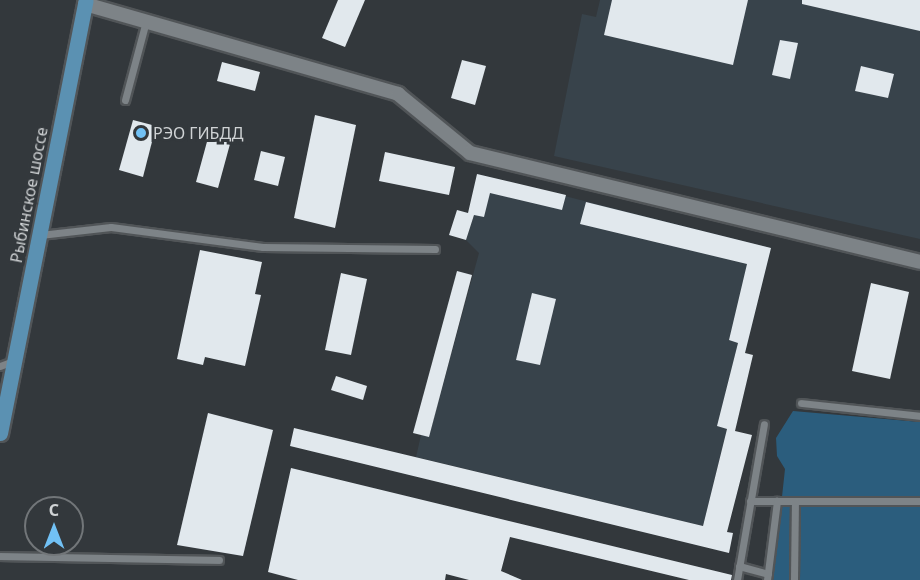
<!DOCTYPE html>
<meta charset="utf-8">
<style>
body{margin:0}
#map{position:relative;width:920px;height:580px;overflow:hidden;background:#33383c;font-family:"Noto Sans",sans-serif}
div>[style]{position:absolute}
.built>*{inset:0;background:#38434b}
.green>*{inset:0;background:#2b5d7d}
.building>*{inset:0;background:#e1e8ed}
.roads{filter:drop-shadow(2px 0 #515558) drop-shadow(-2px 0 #515558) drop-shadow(0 2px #515558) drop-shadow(0 -2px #515558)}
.lane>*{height:7px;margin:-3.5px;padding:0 3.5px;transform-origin:3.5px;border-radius:3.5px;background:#7d8387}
.street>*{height:14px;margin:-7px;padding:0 7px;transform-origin:7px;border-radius:7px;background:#7d8387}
.primary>*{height:15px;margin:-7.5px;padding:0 7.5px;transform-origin:7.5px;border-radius:7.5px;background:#5b91b2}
.dots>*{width:16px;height:16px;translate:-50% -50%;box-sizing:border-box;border:3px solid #33383c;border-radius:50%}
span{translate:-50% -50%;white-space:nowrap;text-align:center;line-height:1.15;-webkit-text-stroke:6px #33383c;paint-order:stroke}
.poi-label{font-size:16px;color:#d0d3d5}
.left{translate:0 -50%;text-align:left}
.street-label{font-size:16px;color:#d0d3d5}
.north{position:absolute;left:24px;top:496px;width:60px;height:60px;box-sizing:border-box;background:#33383c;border:2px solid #727679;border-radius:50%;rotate:0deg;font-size:16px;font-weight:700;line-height:24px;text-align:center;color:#d0d3d5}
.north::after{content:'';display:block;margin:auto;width:21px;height:27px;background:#71c1f5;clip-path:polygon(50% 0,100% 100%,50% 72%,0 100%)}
</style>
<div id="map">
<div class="built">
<i style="clip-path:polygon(600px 0,920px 0,920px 239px,554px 156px,582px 14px,596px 17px)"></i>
<i style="clip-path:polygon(477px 174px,771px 248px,747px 345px,738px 343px,718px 426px,727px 429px,703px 526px,416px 457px,421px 435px,429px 436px,479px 253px,466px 240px,474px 215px)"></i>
</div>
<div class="green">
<i style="clip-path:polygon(793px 411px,920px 422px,920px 580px,773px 580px,785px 469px,777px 456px,776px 438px)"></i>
</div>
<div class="building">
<i style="clip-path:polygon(338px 0,365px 0,345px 47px,322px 38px)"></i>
<i style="clip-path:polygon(612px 0,748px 0,733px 65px,604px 35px)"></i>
<i style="clip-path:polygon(802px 0,920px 0,920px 31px,802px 4px)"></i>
<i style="clip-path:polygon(780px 40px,798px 43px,790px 79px,772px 75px)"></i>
<i style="clip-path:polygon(462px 60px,486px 66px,475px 105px,451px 98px)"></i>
<i style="clip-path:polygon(222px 62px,260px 72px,255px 91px,217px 81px)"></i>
<i style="clip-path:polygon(861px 66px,894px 74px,888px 98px,855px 91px)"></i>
<i style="clip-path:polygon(315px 115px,356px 125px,335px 228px,294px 218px)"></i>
<i style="clip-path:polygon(133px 120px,156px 126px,143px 177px,119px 170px)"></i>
<i style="clip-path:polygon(211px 127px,233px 133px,218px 188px,196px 182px)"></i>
<i style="clip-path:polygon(261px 151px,285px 157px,278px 186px,254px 180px)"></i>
<i style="clip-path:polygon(385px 152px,455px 167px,449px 195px,379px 181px)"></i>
<i style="clip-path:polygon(477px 174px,566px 195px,562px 210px,490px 193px,484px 217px,474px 215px,466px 240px,449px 235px,457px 210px,468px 213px)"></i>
<i style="clip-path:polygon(586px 202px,771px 248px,745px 353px,753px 355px,735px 431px,752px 435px,727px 532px,733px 533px,729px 553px,290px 446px,294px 428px,703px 526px,727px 429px,717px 426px,738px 343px,729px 340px,747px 264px,580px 224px)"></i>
<i style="clip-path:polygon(200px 250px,262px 262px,255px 294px,261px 295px,245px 366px,205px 357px,203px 365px,177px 359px)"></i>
<i style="clip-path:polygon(457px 271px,472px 275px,429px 437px,413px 433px)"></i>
<i style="clip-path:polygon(341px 273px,367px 279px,351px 355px,325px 350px)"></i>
<i style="clip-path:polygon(871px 283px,909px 292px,890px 379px,852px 371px)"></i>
<i style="clip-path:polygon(532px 293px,556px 299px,540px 365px,516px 360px)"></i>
<i style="clip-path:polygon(336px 376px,367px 386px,363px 400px,331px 390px)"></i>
<i style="clip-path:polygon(208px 413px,273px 430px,243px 556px,177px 545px)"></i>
<i style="clip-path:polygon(291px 468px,732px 575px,731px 580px,689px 580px,510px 537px,501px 571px,522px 580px,469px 580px,446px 574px,445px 580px,298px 580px,268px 572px)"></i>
</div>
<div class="roads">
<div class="lane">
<i style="left:125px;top:100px;width:82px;rotate:-75.1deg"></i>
<i style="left:40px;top:235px;width:71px;rotate:-6.4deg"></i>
<i style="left:111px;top:227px;width:153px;rotate:7.5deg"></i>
<i style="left:263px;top:247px;width:172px;rotate:0.7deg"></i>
<i style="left:0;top:366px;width:14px;rotate:-21deg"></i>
<i style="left:801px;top:403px;width:120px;rotate:6.2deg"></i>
<i style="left:750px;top:501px;width:27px"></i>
<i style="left:0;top:556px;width:219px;rotate:1deg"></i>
<i style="left:739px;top:566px;width:30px;rotate:15deg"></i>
<i style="left:737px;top:580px;width:158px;rotate:-80.2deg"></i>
<i style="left:767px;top:580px;width:80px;rotate:-82.8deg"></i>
<i style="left:777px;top:501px;width:143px"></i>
<i style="left:794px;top:580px;width:79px;rotate:-89.3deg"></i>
</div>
<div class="street">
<i style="left:85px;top:4px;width:326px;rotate:16deg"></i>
<i style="left:398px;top:94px;width:93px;rotate:39.3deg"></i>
<i style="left:470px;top:153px;width:463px;rotate:13.6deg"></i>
</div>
<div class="primary">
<i style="left:0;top:433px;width:441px;rotate:-78.8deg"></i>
</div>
</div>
<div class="dots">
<i style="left:141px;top:133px;background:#71c1f5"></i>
</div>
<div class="poi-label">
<span class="left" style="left:153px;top:133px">РЭО ГИБДД</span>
</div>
<div class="street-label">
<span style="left:29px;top:195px;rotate:-79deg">Рыбинское шоссе</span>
</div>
<div class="north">С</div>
</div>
